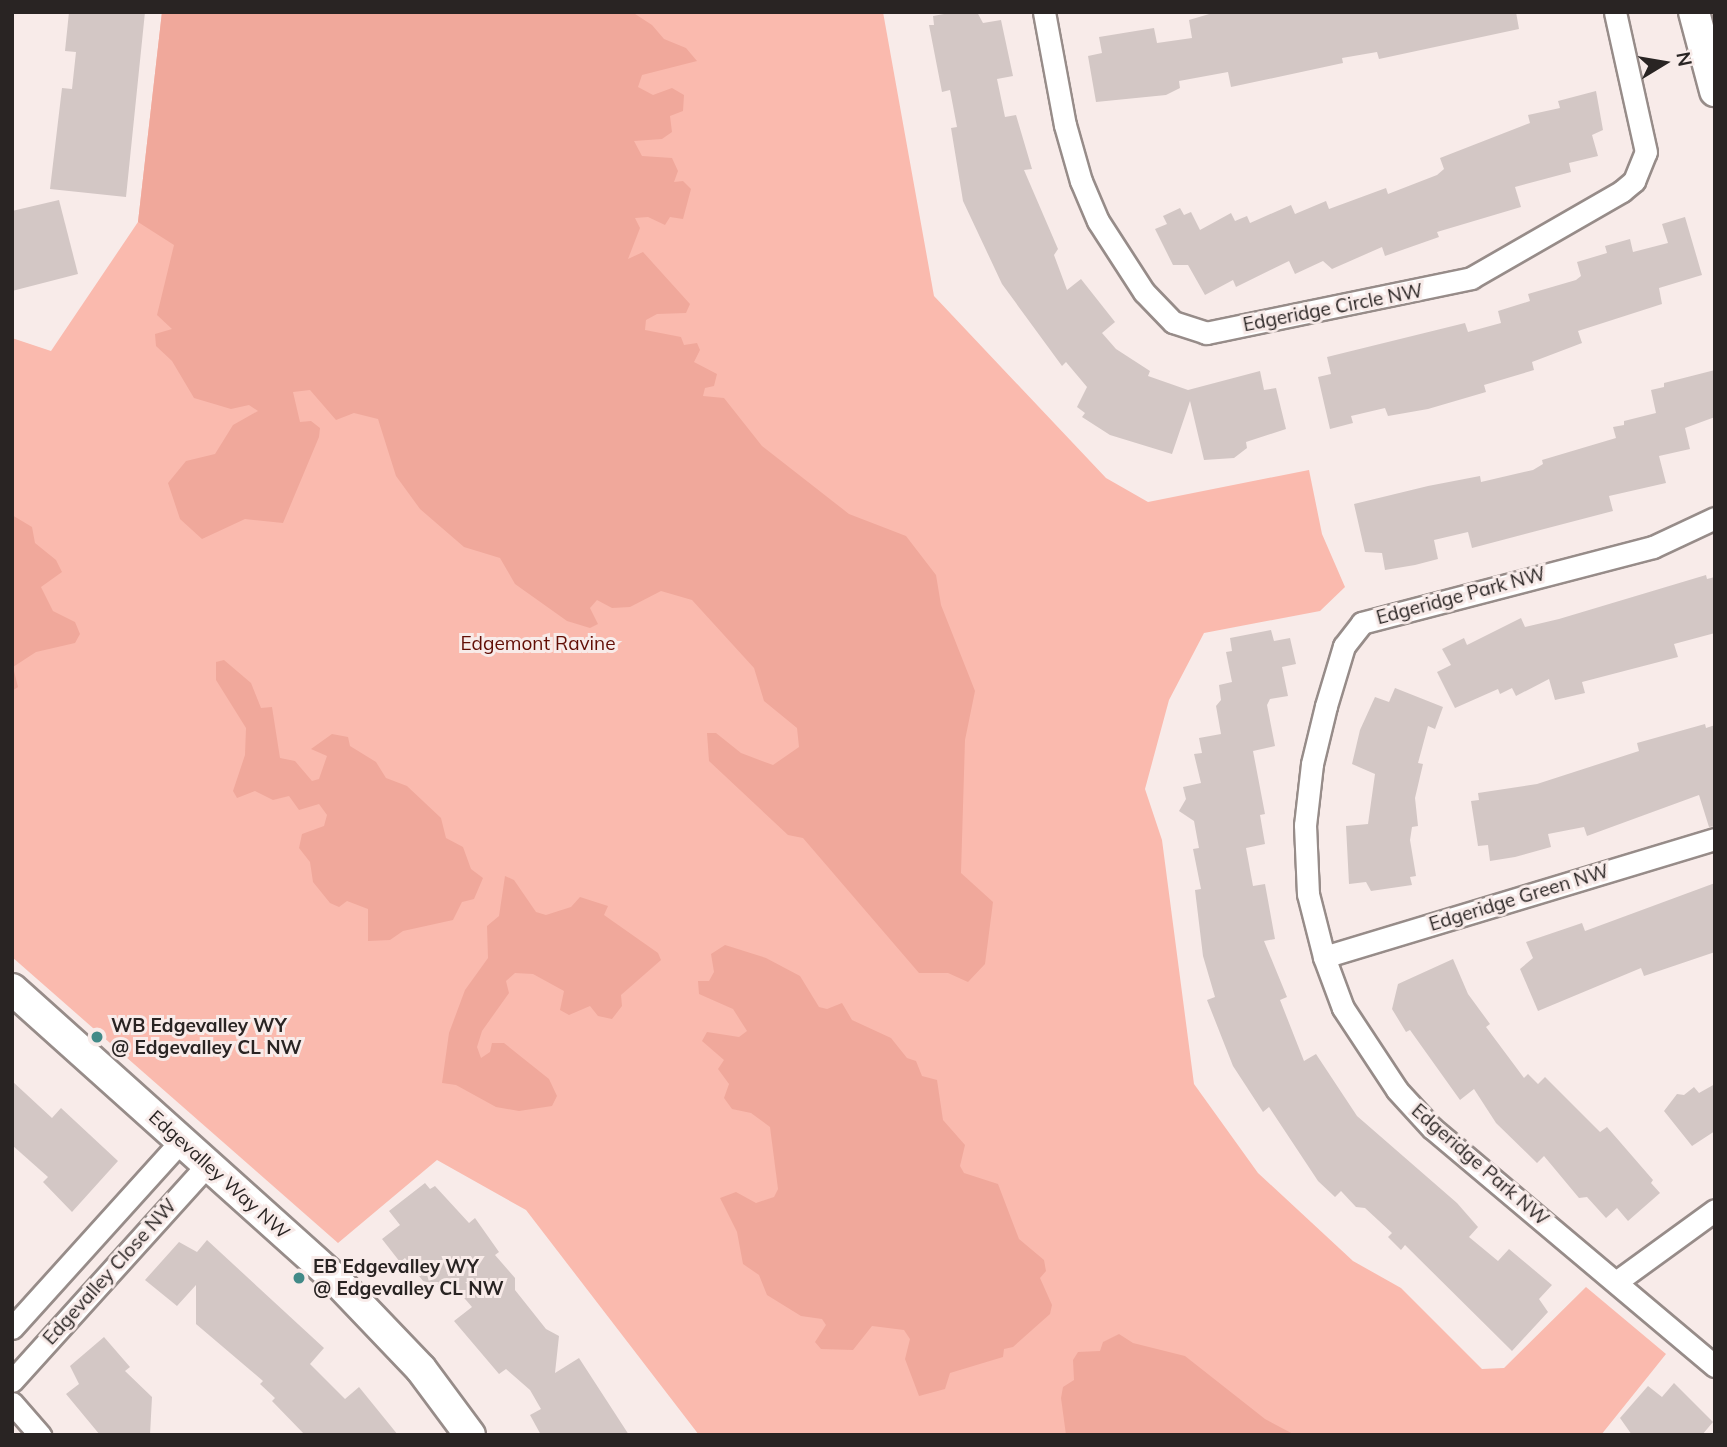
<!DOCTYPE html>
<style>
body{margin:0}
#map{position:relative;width:1727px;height:1447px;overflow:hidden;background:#f8ebe9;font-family:Mulish,sans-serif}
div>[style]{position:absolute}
.green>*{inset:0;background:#fabaae}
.forest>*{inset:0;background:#f0a89b}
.building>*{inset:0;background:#d3c7c5}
.roads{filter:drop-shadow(2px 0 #978c89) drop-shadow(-2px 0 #978c89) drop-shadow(0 2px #978c89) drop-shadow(0 -2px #978c89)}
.street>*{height:21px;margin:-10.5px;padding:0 10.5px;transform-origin:10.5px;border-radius:10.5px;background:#fff}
.secondary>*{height:30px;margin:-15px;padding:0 15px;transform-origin:15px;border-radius:15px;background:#fff}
.dots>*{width:19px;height:19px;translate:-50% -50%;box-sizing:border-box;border:4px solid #f8ebe9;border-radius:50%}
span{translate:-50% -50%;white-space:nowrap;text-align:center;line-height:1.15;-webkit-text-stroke:6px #f8ebe9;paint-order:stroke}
.street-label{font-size:19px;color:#292423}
.park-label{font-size:19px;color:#620e05}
.poi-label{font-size:19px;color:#292423;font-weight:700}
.left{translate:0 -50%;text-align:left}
.frame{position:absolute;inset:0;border:14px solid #292423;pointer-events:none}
.north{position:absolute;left:1629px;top:28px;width:70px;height:70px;-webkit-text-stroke:5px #f8ebe9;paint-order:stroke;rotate:79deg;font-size:19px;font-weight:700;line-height:28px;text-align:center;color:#292423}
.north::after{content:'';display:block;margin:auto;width:24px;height:32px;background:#292423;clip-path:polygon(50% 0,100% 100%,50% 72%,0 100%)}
</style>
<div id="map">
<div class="green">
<i style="clip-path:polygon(162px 12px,883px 12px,934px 296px,1106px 478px,1148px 502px,1309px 470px,1322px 534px,1345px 587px,1320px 611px,1204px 633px,1169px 700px,1145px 789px,1162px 840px,1194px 1084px,1258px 1173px,1353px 1261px,1401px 1288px,1482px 1369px,1504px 1368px,1586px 1287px,1666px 1354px,1601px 1435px,699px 1435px,526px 1210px,437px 1160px,338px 1243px,12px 957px,12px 338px,51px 351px,138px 222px)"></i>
</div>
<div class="forest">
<i style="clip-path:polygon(162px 12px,632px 12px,652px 25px,664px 39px,686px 48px,697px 61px,642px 75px,638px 87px,653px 95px,672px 88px,684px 95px,683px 111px,670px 116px,672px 132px,662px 139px,634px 141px,642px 156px,672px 158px,678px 171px,674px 182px,683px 181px,691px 189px,683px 219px,670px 217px,665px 225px,648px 217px,635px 218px,640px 228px,628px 259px,643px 252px,690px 304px,686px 313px,657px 314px,646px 320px,645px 330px,681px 337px,684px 345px,697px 343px,700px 350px,694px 362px,717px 374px,714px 386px,705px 388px,703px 396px,724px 398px,762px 446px,849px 514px,906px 536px,936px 575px,941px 605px,975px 691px,965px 740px,961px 873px,993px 902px,985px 964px,968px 982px,948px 973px,919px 973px,803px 838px,788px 835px,709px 761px,707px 733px,716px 733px,741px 753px,773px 765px,799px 747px,797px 728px,764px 701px,754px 668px,692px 600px,661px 591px,630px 607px,612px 608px,597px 600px,590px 608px,598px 624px,590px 628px,567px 621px,515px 584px,500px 558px,464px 547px,420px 509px,396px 476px,378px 419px,354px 413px,336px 420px,310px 390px,293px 392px,300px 422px,311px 421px,320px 428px,319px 437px,283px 523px,245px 519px,202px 539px,180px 519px,168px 483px,186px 461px,215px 454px,233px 425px,258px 411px,249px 405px,231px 409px,194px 398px,172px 361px,156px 346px,155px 334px,172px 329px,157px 315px,174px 245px,138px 222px)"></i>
<i style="clip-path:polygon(12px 515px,32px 527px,35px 543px,56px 560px,62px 572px,41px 587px,53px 611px,75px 622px,80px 634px,75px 643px,36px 652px,13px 667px,18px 687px,12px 691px)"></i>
<i style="clip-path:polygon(224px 660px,251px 683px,261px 708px,272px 707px,280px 758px,295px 761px,312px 781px,319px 779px,327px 756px,311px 749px,332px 734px,348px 737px,350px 746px,376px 762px,386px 778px,407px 786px,441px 818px,446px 838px,463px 847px,471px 869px,483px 878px,474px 899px,462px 902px,453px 920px,403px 931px,390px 940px,368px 941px,368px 909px,347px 901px,339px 907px,330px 903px,313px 882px,310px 862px,299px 848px,302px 834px,324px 826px,327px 815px,319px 804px,299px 810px,289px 796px,273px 800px,255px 791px,237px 798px,233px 791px,245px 755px,246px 728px,216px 680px,216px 662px)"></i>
<i style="clip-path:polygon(505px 876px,514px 880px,536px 912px,546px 915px,571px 907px,580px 897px,608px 906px,604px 915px,658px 953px,661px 960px,621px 995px,622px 1006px,612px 1019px,598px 1016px,590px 1006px,569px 1015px,560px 1010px,564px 991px,533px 974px,515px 973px,506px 981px,509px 993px,482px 1031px,477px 1047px,481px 1058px,490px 1052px,492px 1043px,504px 1043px,549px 1079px,557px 1096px,552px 1106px,519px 1111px,496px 1107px,456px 1085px,442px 1083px,449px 1033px,465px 990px,488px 958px,487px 926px,499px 916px)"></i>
<i style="clip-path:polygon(725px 945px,766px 958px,800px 976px,819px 1007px,827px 1009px,842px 1003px,852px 1020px,891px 1038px,907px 1058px,916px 1061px,922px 1076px,937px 1080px,943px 1120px,965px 1145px,960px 1166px,964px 1173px,998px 1184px,1019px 1239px,1044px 1260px,1046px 1271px,1040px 1278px,1052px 1305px,1050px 1314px,1013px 1347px,1004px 1349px,1003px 1357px,950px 1373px,945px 1389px,919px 1396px,905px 1359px,910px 1339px,904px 1330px,872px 1326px,853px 1350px,821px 1349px,815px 1342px,826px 1325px,822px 1319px,801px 1316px,767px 1295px,759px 1275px,743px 1264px,737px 1232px,720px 1198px,736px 1192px,756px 1203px,774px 1197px,778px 1189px,770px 1127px,751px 1113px,732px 1109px,724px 1098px,729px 1084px,718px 1069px,724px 1060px,702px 1041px,707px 1032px,739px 1037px,747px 1031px,733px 1009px,699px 994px,698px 981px,709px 981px,714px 972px,711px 954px)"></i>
<i style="clip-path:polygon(1119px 1334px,1133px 1343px,1185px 1356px,1265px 1419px,1295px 1435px,1066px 1435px,1061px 1398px,1063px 1387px,1074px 1380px,1073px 1360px,1078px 1352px,1100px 1351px,1103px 1342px)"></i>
</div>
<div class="building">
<i style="clip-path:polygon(69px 12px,145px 12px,126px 197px,50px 189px,62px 88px,72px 89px,76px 52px,65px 51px)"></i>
<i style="clip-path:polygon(955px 12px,977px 12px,983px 23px,1001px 20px,1013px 76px,997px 79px,1005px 117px,1016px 115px,1032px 169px,1024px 170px,1058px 249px,1054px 255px,1067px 290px,1081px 279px,1115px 322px,1102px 333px,1116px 349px,1150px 371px,1148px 376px,1188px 390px,1260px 371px,1264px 390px,1276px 388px,1286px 429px,1246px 442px,1247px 448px,1234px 458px,1204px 460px,1190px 401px,1172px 454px,1110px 435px,1082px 417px,1085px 413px,1077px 407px,1087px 387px,1066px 362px,1062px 366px,1002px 284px,963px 201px,951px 128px,957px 127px,950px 90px,942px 92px,929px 25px,934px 25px,933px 16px)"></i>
<i style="clip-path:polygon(1216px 12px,1516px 12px,1519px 29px,1379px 59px,1377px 52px,1342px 58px,1343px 63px,1231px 87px,1228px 72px,1179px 81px,1180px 88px,1166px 95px,1096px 102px,1088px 56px,1102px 53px,1099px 37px,1154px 28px,1157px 43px,1192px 38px,1189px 20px)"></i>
<i style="clip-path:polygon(1596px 91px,1603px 130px,1592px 135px,1598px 156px,1569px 163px,1571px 172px,1515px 187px,1521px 207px,1437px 232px,1439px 237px,1385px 256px,1382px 247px,1332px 269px,1323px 261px,1295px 274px,1289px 261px,1236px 287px,1233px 280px,1205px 295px,1188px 265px,1173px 265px,1155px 229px,1167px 224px,1163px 216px,1180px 208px,1184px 215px,1191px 212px,1200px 230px,1231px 213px,1235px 221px,1247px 216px,1250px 223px,1291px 205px,1295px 214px,1326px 201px,1329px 209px,1386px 188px,1388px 194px,1437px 175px,1444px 169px,1440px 158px,1530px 123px,1528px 115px,1560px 108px,1558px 101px)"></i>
<i style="clip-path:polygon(59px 200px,78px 274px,12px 291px,12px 211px)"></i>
<i style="clip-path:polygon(1685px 217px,1702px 275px,1659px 288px,1662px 304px,1578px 331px,1582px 343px,1532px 362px,1534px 370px,1484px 385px,1486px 392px,1428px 409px,1388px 416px,1385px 408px,1351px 416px,1353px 423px,1330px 429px,1318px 377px,1331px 374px,1327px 357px,1465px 323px,1468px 332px,1501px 323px,1498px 311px,1530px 301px,1528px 294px,1576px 280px,1581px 276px,1577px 262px,1607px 253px,1605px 246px,1630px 239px,1633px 252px,1668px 243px,1662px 224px)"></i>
<i style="clip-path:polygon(1715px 370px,1715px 417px,1685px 428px,1690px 449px,1659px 456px,1666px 483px,1609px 496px,1613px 511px,1472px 548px,1468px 532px,1434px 540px,1438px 559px,1415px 565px,1385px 570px,1382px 553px,1365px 552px,1354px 504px,1428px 486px,1480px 476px,1481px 482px,1533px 470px,1543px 464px,1542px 460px,1616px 438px,1613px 427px,1624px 425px,1624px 421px,1656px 413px,1651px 390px,1664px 387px,1664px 383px)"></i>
<i style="clip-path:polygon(1706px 575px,1707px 579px,1715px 577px,1715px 633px,1674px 644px,1678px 657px,1582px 682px,1585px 693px,1555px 700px,1549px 679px,1516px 696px,1512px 688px,1500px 694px,1498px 689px,1455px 708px,1437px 672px,1451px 665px,1442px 649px,1464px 638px,1467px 645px,1521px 618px,1525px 627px,1559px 619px)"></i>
<i style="clip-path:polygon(1271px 630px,1274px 641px,1290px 638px,1296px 664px,1282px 667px,1288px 696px,1270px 699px,1267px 705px,1275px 746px,1253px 751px,1265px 814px,1260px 815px,1265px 844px,1246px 848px,1253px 886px,1265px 884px,1275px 939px,1264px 941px,1287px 997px,1280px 1000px,1304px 1061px,1316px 1054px,1357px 1116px,1457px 1203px,1478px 1227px,1469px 1237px,1498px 1261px,1509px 1249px,1552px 1285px,1539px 1299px,1548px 1312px,1512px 1351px,1405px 1245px,1401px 1250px,1388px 1237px,1392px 1233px,1365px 1208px,1356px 1207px,1341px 1191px,1335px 1197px,1318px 1181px,1269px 1107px,1263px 1112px,1233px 1066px,1207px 1000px,1215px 997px,1203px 956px,1195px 890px,1201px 889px,1193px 849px,1199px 848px,1194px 821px,1179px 811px,1186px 799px,1183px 787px,1201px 783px,1194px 754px,1202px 753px,1199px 738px,1221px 734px,1216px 706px,1221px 700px,1219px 685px,1232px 682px,1226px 652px,1232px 651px,1230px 638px)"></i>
<i style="clip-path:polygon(1395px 688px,1443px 707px,1435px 729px,1428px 726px,1418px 763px,1423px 764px,1415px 798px,1418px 826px,1412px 827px,1410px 840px,1416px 876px,1410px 877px,1412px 885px,1371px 891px,1366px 882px,1349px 884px,1346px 826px,1368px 824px,1375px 774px,1352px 764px,1360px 730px,1375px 697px,1389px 702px)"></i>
<i style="clip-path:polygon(1705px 724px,1706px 728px,1715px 725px,1715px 826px,1709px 827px,1699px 795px,1587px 836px,1584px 827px,1548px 834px,1551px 847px,1515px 857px,1490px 861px,1488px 845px,1478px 846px,1471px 801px,1479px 800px,1478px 793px,1537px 784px,1639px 751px,1637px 743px)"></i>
<i style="clip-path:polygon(1715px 883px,1715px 952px,1644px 976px,1641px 968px,1538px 1011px,1520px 969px,1533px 958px,1526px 942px,1582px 923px,1585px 931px)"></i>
<i style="clip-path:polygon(1453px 959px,1468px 994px,1490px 1024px,1486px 1027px,1524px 1078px,1528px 1074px,1538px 1084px,1545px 1077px,1600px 1132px,1607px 1127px,1653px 1180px,1651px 1183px,1660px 1193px,1628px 1221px,1617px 1208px,1606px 1218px,1587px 1197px,1579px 1198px,1544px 1156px,1537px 1163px,1496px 1123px,1474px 1089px,1460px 1100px,1410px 1030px,1406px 1032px,1392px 1009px,1398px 984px)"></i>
<i style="clip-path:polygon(12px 1081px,52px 1118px,61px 1108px,118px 1161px,72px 1212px,43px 1182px,48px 1177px,12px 1145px)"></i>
<i style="clip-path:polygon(1715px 1084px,1715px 1131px,1692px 1146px,1664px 1111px,1677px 1094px,1684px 1095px,1694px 1087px,1699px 1093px)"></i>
<i style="clip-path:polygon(425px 1183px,430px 1189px,435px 1186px,469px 1223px,475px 1218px,499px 1252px,495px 1255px,515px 1278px,515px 1290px,546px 1329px,559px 1336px,555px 1373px,579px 1358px,629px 1435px,541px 1435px,530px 1415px,541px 1409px,530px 1390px,506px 1369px,499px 1374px,454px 1321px,472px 1307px,447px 1278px,438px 1285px,423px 1281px,405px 1258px,400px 1262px,382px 1239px,400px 1225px,389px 1211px)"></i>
<i style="clip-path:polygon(207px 1240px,324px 1348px,310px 1364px,345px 1399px,359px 1387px,398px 1435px,305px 1435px,272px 1401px,275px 1398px,260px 1384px,263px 1381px,196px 1324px,196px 1285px,177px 1306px,145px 1280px,179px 1242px,197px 1252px)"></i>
<i style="clip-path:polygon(104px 1337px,130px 1367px,125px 1371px,152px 1397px,150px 1435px,100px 1435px,66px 1394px,79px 1384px,70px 1366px)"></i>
<i style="clip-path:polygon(1674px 1383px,1713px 1422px,1702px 1435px,1632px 1435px,1620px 1418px,1648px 1386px,1662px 1397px)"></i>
</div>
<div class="roads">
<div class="street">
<i style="left:1044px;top:12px;width:115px;rotate:79.5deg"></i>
<i style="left:1065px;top:125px;width:58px;rotate:74.1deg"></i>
<i style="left:1081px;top:181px;width:43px;rotate:67deg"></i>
<i style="left:1098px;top:221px;width:85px;rotate:57.1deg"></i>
<i style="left:1144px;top:292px;width:42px;rotate:46deg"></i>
<i style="left:1173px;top:322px;width:35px;rotate:18deg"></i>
<i style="left:1206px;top:333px;width:271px;rotate:-11.7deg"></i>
<i style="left:1471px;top:278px;width:174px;rotate:-29.9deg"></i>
<i style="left:1622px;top:191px;width:16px;rotate:-40deg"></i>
<i style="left:1634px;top:181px;width:31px;rotate:-68deg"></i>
<i style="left:1646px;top:152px;width:143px;rotate:-102.5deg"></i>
<i style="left:1715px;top:518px;width:68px;rotate:154.9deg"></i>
<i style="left:1653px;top:547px;width:301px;rotate:165.4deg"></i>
<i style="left:1362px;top:623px;width:29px;rotate:128deg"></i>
<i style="left:1344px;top:646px;width:63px;rotate:106.7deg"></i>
<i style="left:1326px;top:706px;width:60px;rotate:103.6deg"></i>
<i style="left:1312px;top:764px;width:61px;rotate:96.5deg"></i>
<i style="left:1305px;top:825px;width:69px;rotate:87.5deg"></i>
<i style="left:1308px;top:894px;width:65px;rotate:75.7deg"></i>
<i style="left:1324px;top:957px;width:54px;rotate:69.6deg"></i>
<i style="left:1343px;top:1008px;width:98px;rotate:56.6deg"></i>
<i style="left:1397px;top:1090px;width:52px;rotate:47.4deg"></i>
<i style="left:1432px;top:1128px;width:370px;rotate:40.1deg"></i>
<i style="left:1324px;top:957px;width:408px;rotate:-16.8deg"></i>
<i style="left:1616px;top:1282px;width:122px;rotate:-36deg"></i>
<i style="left:12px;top:1328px;width:252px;rotate:-47.9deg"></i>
<i style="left:12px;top:1381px;width:292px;rotate:-47.9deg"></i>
<i style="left:12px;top:1403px;width:43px;rotate:48.8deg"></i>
</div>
<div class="secondary">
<i style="left:1694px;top:12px;width:82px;rotate:75.1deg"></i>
<i style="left:12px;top:989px;width:434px;rotate:41.9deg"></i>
<i style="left:335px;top:1279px;width:124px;rotate:46.3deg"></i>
<i style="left:421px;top:1369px;width:82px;rotate:53.4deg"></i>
</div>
</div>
<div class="dots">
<i style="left:97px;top:1037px;background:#428a88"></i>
<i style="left:299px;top:1278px;background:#428a88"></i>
</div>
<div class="street-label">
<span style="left:1333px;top:308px;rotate:-11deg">Edgeridge Circle NW</span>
<span style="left:1461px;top:596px;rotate:-15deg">Edgeridge Park NW</span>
<span style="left:1519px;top:898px;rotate:-17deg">Edgeridge Green NW</span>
<span style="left:1480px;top:1165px;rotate:41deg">Edgeridge Park NW</span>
<span style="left:219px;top:1175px;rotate:42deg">Edgevalley Way NW</span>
<span style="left:110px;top:1272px;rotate:-48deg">Edgevalley Close NW</span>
</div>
<div class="park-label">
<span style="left:538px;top:644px">Edgemont Ravine</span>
</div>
<div class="poi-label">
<span class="left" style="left:111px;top:1037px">WB Edgevalley WY<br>@ Edgevalley CL NW</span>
<span class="left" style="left:313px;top:1278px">EB Edgevalley WY<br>@ Edgevalley CL NW</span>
</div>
<div class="frame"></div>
<div class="north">N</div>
</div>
